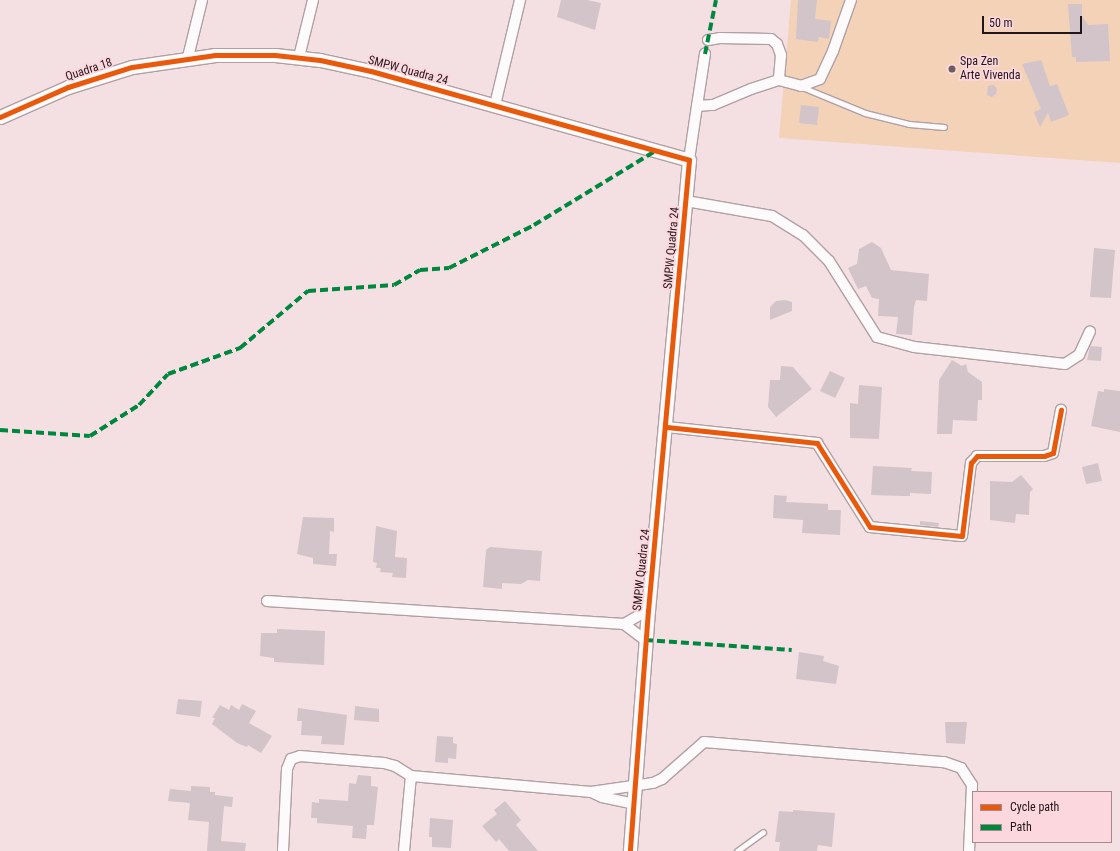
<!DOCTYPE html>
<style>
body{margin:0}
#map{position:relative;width:1120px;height:851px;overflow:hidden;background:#f4dfe3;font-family:"Roboto Condensed",sans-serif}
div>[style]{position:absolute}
.green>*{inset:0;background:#f3d2b8}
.building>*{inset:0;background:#d3c4ca}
.roads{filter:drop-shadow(1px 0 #b0a0a4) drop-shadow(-1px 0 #b0a0a4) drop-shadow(0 1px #b0a0a4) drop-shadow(0 -1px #b0a0a4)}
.service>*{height:5px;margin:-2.5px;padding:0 2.5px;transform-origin:2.5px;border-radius:2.5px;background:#fdfafb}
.minor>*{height:10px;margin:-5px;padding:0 5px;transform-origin:5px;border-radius:5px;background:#fdfafb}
.tertiary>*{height:13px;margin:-6.5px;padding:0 6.5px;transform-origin:6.5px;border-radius:6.5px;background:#fdfafb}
.quiet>*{height:4px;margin-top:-2px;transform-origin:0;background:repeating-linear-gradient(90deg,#00873e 0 8px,transparent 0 12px)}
.cycleway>*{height:5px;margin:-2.5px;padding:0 2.5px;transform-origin:2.5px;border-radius:2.5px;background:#e8590c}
.dots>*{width:11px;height:11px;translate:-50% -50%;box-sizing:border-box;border:2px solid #fcd7de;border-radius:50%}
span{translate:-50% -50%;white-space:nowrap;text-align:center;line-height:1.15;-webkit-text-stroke:3.5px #fcd7de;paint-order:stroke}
.poi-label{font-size:12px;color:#231619}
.left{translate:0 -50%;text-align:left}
.street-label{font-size:12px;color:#231619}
.legend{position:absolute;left:972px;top:791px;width:140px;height:52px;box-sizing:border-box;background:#fcd7de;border:1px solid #a58a8f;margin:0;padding:5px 7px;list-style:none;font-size:12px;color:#231619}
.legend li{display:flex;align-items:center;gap:8px;height:20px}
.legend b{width:20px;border:1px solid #a58a8f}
.scale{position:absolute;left:982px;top:16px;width:100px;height:18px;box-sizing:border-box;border:2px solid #231619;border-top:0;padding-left:5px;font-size:12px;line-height:14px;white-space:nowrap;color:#231619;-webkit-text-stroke:3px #fcd7de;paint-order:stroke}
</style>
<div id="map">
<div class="green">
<i style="clip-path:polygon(791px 0,1120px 0,1120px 163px,779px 138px)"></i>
</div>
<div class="building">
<i style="clip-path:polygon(561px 0,587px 0,601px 3px,595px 30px,557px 17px)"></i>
<i style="clip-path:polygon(798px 0,817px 0,815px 19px,831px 21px,829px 39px,819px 37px,818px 42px,796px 39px)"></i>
<i style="clip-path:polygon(1068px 4px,1082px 4px,1082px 16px,1088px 25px,1108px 24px,1110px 61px,1076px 62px,1076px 57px,1072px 57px)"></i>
<i style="clip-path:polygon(1041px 60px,1050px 86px,1057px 84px,1069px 115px,1051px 122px,1048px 113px,1040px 127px,1034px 112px,1041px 109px,1022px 64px)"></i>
<i style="clip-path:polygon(994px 85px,997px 89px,996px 94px,992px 97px,987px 95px,988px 86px)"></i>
<i style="clip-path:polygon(801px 105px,819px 107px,817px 125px,799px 123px)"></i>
<i style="clip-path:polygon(872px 242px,881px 248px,891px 270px,929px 274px,927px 301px,916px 300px,914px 307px,912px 335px,896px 334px,898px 317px,878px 316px,879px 299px,872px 298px,866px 286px,858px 289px,848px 268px,857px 264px,859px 249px)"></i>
<i style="clip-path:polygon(1094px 248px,1115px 250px,1111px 298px,1090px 297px)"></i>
<i style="clip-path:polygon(785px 300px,792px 302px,792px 311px,770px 320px,770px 307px,776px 301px)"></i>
<i style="clip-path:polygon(1090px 346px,1102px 347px,1101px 361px,1087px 360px)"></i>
<i style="clip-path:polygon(952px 360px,962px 366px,966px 364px,968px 372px,982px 382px,982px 400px,978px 400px,977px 421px,953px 420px,952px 434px,937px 434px,939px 380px)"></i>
<i style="clip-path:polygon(781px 366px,793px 367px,812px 389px,776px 417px,768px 407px,770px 380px,780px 380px)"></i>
<i style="clip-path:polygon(830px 371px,845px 378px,835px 398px,820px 391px)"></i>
<i style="clip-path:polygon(859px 385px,882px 387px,879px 439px,850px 438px,850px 403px,858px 404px)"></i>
<i style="clip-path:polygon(1104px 389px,1120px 391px,1120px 432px,1091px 426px,1098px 391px,1104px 392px)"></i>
<i style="clip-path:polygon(1098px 463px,1102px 481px,1086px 484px,1082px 467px)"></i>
<i style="clip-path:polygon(873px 466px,912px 468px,911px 471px,932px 472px,931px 494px,910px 493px,910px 496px,903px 496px,871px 495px)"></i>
<i style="clip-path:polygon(1021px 475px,1033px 489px,1030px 492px,1029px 515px,1016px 514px,1015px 523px,990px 520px,990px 481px,1012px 482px)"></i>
<i style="clip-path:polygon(774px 495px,787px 496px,786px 502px,828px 504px,828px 510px,841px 510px,840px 535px,802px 533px,803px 520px,773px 518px)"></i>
<i style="clip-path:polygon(303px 517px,334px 518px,334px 532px,330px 531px,329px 554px,337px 554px,336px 566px,313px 564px,313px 558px,297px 554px)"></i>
<i style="clip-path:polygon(920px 521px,939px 523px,938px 527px,920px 525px)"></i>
<i style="clip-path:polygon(376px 526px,397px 531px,395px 557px,407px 558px,406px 578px,392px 577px,393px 573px,380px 572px,381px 568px,376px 568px,377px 563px,373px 562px)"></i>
<i style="clip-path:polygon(490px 547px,542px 551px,540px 581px,528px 580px,521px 584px,502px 583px,502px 589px,483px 587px,486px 550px)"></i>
<i style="clip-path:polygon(277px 629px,325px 631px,324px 665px,274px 662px,274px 658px,260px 656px,261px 633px,277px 633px)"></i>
<i style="clip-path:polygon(799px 652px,824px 656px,823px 661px,839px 666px,836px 684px,796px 679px)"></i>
<i style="clip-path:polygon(178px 699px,202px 701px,200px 717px,176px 714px)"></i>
<i style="clip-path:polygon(242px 704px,256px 711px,249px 723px,272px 736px,261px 753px,248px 745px,247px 747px,237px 743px,212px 724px,215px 718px,212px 718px,220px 705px,229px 710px,231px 705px,239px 710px)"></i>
<i style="clip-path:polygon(355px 706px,379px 709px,379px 722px,354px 720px)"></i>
<i style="clip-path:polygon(298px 708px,347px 715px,344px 745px,321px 744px,322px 736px,301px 735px,302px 721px,297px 721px)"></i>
<i style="clip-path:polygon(945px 722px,967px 722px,965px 744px,946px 743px)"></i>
<i style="clip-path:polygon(437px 736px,453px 737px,453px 743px,457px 744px,456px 759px,448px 758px,448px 763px,435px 762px)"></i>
<i style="clip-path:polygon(358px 775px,371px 776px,371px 786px,378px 787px,374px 825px,367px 825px,366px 839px,352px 838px,353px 826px,317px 823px,317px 818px,311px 818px,312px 802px,319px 803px,319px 799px,348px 801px,349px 783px,356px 784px)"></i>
<i style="clip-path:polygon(191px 786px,210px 787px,210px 792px,215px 792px,215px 795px,233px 797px,232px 807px,224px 806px,221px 841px,246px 843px,245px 851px,207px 851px,209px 822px,188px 820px,190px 803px,168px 801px,170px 789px,191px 791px)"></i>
<i style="clip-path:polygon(505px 801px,521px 820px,516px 825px,538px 851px,509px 851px,499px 839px,496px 842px,482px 826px,497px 814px,494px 810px)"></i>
<i style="clip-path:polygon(793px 810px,835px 813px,832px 847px,818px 845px,817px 851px,779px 851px,780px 842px,775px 842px,779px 811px,793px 812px)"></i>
<i style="clip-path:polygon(430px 818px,453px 820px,451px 848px,432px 847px,432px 837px,429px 837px)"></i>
</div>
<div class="roads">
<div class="service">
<i style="left:802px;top:87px;width:68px;rotate:22.4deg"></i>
<i style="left:865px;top:113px;width:45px;rotate:14deg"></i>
<i style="left:909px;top:124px;width:35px;rotate:5deg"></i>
<i style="left:737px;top:851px;width:32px;rotate:-36deg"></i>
</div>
<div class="minor">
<i style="left:708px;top:40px;width:12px;rotate:-9deg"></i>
<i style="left:720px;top:38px;width:51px;rotate:1.1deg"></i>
<i style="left:771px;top:39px;width:8px;rotate:40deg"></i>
<i style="left:777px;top:44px;width:12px;rotate:70deg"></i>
<i style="left:781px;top:55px;width:25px;rotate:95deg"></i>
<i style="left:188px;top:57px;width:59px;rotate:-76.2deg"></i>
<i style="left:299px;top:57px;width:59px;rotate:-76.2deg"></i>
<i style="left:495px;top:105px;width:108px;rotate:-76.6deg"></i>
<i style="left:697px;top:106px;width:53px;rotate:-81.3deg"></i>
<i style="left:689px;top:160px;width:55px;rotate:-81.6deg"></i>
<i style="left:697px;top:106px;width:16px;rotate:-4deg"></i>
<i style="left:713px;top:105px;width:41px;rotate:-22.8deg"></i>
<i style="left:751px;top:89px;width:29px;rotate:-18deg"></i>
<i style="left:779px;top:80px;width:23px;rotate:15deg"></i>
<i style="left:801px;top:86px;width:20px;rotate:-20deg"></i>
<i style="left:820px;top:79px;width:31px;rotate:-65deg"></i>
<i style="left:833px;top:51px;width:54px;rotate:-70.6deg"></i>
<i style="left:686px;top:201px;width:87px;rotate:9.9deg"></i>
<i style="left:772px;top:216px;width:36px;rotate:32deg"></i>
<i style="left:803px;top:235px;width:37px;rotate:45deg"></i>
<i style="left:829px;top:261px;width:90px;rotate:57.7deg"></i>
<i style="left:877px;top:337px;width:38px;rotate:15deg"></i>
<i style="left:914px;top:347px;width:152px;rotate:6.4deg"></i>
<i style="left:1065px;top:364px;width:17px;rotate:-33deg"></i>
<i style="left:1079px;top:355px;width:26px;rotate:-65deg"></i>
<i style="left:667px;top:427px;width:151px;rotate:6.1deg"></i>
<i style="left:817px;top:443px;width:99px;rotate:57.8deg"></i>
<i style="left:870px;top:527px;width:92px;rotate:5.6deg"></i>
<i style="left:962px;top:536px;width:74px;rotate:-83deg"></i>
<i style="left:971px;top:463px;width:9px;rotate:-49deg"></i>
<i style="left:977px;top:456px;width:67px"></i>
<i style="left:1044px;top:456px;width:9px;rotate:-18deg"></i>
<i style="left:1053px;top:453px;width:44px;rotate:-79.5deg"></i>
<i style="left:267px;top:601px;width:358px;rotate:3.7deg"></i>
<i style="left:624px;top:624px;width:26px;rotate:37deg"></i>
<i style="left:624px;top:624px;width:28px;rotate:-30deg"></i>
<i style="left:591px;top:792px;width:63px;rotate:-8.3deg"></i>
<i style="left:653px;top:783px;width:10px;rotate:-24deg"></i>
<i style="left:662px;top:779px;width:56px;rotate:-41.4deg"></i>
<i style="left:704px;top:742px;width:241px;rotate:4.8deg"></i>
<i style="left:944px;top:762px;width:18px;rotate:19deg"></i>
<i style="left:961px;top:768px;width:20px;rotate:57deg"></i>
<i style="left:972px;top:785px;width:66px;rotate:92.6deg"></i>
<i style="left:283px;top:851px;width:82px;rotate:-87.2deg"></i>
<i style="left:287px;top:769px;width:11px;rotate:-68deg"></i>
<i style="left:291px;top:759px;width:9px;rotate:-18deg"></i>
<i style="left:300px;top:756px;width:84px;rotate:4.8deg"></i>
<i style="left:384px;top:763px;width:11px;rotate:15deg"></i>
<i style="left:395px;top:766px;width:19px;rotate:32deg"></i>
<i style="left:411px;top:776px;width:181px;rotate:5.1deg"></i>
<i style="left:591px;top:792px;width:12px;rotate:24deg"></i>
<i style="left:602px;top:797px;width:34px;rotate:12deg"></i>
<i style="left:404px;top:851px;width:75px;rotate:-84.7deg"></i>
</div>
<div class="tertiary">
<i style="left:0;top:117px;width:74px;rotate:-23.8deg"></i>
<i style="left:68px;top:87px;width:67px;rotate:-17.4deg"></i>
<i style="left:132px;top:67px;width:84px;rotate:-8.2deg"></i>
<i style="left:215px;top:55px;width:60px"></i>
<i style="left:275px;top:55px;width:45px;rotate:6.3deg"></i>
<i style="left:320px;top:60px;width:52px;rotate:12.2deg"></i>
<i style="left:371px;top:71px;width:330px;rotate:15.6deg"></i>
<i style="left:689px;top:160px;width:452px;rotate:95.2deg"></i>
<i style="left:648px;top:610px;width:242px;rotate:94.3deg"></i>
</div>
</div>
<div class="quiet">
<i style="left:705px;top:54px;width:55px;rotate:-78.5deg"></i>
<i style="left:0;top:430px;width:90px;rotate:3.8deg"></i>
<i style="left:90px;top:436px;width:58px;rotate:-32.3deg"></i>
<i style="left:139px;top:405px;width:42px;rotate:-46.9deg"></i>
<i style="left:168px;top:374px;width:77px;rotate:-19.9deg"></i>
<i style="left:240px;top:348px;width:89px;rotate:-40deg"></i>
<i style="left:308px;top:291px;width:86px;rotate:-4deg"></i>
<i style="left:394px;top:285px;width:30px;rotate:-30deg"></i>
<i style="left:420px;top:270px;width:29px;rotate:-4deg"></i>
<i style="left:449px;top:268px;width:95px;rotate:-26.8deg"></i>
<i style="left:534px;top:225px;width:144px;rotate:-31.4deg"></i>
<i style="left:645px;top:640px;width:147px;rotate:3.9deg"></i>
</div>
<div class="cycleway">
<i style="left:0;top:117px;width:74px;rotate:-23.8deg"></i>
<i style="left:68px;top:87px;width:67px;rotate:-17.4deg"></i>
<i style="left:132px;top:67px;width:84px;rotate:-8.2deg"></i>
<i style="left:215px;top:55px;width:60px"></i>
<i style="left:275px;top:55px;width:45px;rotate:6.3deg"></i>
<i style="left:320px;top:60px;width:52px;rotate:12.2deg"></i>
<i style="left:371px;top:71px;width:330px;rotate:15.6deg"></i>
<i style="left:689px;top:160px;width:452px;rotate:95.2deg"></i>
<i style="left:648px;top:610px;width:242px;rotate:94.3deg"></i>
<i style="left:667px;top:427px;width:151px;rotate:6.1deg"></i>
<i style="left:817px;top:443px;width:99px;rotate:57.8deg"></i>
<i style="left:870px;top:527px;width:92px;rotate:5.6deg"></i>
<i style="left:962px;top:536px;width:74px;rotate:-83deg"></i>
<i style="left:971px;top:463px;width:9px;rotate:-49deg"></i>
<i style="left:977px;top:456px;width:67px"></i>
<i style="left:1044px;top:456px;width:9px;rotate:-18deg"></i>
<i style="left:1053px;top:453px;width:44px;rotate:-79.5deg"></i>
</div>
<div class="dots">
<i style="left:952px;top:69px;background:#6c5c60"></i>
</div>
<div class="poi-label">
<span class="left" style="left:960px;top:69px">Spa Zen<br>Arte Vivenda</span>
</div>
<div class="street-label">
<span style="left:89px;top:70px;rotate:-18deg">Quadra 18</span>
<span style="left:408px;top:71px;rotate:15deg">SMPW Quadra 24</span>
<span style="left:672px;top:248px;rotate:-85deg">SMPW Quadra 24</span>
<span style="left:642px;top:570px;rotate:-84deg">SMPW Quadra 24</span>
</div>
<ul class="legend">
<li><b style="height:5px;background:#e8590c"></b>Cycle path</li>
<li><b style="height:5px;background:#00873e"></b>Path</li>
</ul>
<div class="scale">50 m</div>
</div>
